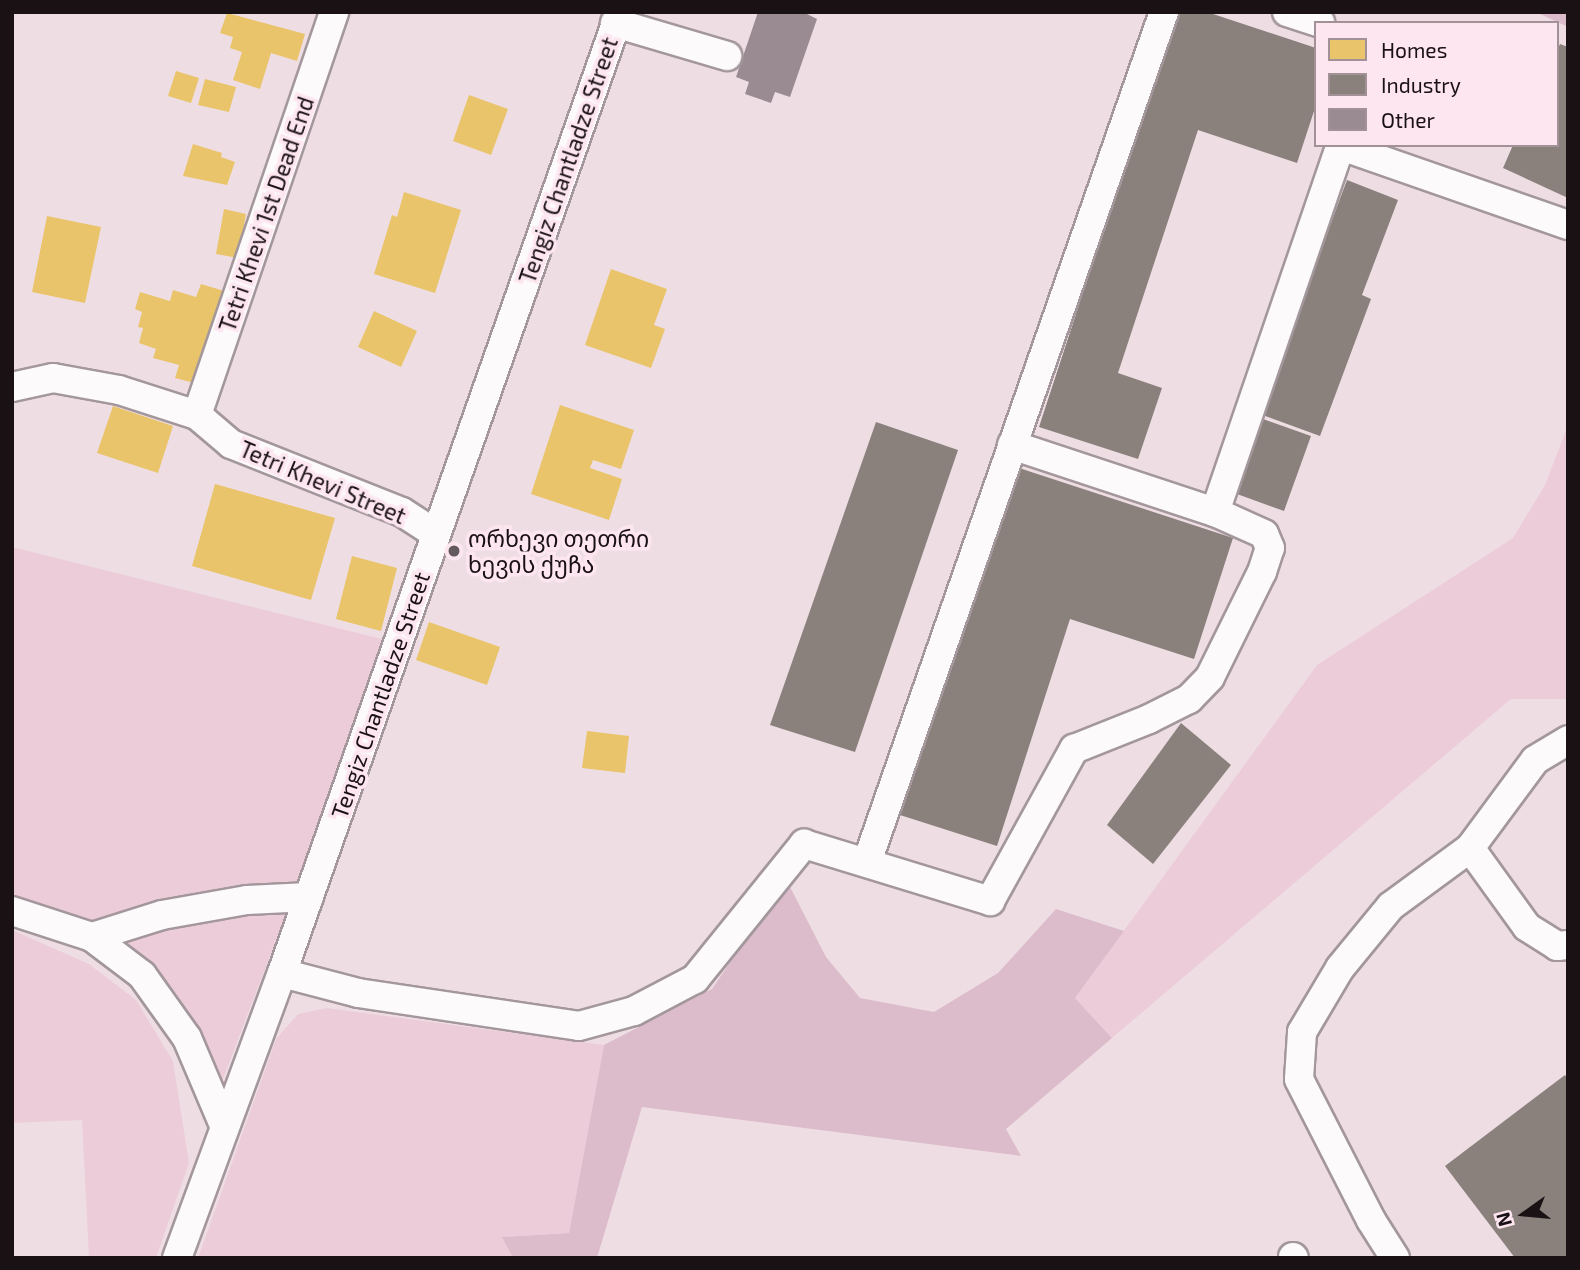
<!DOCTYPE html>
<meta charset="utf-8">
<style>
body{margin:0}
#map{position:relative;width:1580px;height:1270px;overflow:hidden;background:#eedee4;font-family:"Exo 2","Noto Sans Georgian",sans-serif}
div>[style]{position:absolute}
.green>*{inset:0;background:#edccda}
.forest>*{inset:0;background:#dcbcca}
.homes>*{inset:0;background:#e9c46a}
.industry>*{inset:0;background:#8a817c}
.building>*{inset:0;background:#9a8b92}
.roads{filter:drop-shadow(2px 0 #a3979c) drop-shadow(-2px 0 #a3979c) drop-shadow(0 2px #a3979c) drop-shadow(0 -2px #a3979c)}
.minor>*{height:28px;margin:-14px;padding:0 14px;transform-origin:14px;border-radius:14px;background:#fcfafb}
.dots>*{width:19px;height:19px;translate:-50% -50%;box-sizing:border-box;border:4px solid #fee6f0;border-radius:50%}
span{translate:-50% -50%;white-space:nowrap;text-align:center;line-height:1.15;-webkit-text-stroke:7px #fee6f0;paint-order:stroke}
.street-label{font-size:23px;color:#1a1115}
.poi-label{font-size:23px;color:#1a1115}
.left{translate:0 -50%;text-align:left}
.frame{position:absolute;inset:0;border:14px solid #1a1115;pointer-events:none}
.legend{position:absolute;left:1314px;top:21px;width:245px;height:126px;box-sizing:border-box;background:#fee6f0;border:2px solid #a39198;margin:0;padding:9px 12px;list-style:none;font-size:21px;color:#1a1115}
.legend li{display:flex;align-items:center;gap:14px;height:35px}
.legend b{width:35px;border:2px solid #a39198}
.north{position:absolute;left:1489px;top:1179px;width:70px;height:70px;-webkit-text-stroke:5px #fee6f0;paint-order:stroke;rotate:255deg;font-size:19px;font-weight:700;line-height:28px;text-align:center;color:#1a1115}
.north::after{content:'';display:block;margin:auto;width:24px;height:32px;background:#1a1115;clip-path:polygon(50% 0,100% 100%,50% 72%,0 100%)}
</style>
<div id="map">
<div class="green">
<i style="clip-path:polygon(1568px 425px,1568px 699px,1511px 699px,1112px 1038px,1075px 998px,1317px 665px,1513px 538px,1545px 485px)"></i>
<i style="clip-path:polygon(12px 547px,390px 641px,220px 1087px,194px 1027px,152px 964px,111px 930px,12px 906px)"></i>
<i style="clip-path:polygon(12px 930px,89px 964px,136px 1000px,173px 1061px,189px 1163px,156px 1258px,89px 1258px,82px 1120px,12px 1123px)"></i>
<i style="clip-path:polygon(327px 1008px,604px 1045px,569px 1233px,503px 1237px,513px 1258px,198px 1258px,276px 1039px,298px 1014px)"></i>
</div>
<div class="forest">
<i style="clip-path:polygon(1568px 12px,1568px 27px,1538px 13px,1539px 12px)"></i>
<i style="clip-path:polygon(786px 879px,826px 957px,860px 998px,934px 1012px,998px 973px,1056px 909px,1124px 931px,1075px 998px,1112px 1038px,1006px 1129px,1021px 1156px,642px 1107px,597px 1258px,513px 1258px,502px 1237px,569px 1233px,604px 1045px,712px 989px)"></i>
</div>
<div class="homes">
<i style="clip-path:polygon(227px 13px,305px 34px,297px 61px,271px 53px,260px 89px,233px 80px,242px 52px,230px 48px,233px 37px,220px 33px)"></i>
<i style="clip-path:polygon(176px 71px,199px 78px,191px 103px,168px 96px)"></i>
<i style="clip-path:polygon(205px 79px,236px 87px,229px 112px,198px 105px)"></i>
<i style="clip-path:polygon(469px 95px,508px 109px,491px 155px,453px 141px)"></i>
<i style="clip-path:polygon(193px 144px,222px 153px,221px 157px,235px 162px,227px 185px,183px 176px)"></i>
<i style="clip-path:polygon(404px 192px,461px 210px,435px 293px,374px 274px,392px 215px,397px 217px)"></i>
<i style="clip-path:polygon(224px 209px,246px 214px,238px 258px,216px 254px)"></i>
<i style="clip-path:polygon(47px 216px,101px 227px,85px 303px,32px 292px)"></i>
<i style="clip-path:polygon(611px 269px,667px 289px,654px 325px,665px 329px,651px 368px,585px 345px)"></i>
<i style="clip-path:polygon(201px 284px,231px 293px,198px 384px,175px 378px,179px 365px,153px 358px,156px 349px,139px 343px,143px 328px,138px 327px,142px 312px,135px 309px,140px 292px,170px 301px,173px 290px,196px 297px)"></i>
<i style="clip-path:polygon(374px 311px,417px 331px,401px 367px,358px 347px)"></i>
<i style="clip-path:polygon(560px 405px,634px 430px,621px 469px,593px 460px,590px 468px,622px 479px,609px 520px,531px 494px)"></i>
<i style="clip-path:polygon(113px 406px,173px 426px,158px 473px,97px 453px)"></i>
<i style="clip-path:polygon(215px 484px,335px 518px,311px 600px,192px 566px)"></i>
<i style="clip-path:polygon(352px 556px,397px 568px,381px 631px,336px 619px)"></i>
<i style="clip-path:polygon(429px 622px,500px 647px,487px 685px,416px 660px)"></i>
<i style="clip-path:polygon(587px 731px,629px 736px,625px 773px,582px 768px)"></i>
</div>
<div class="industry">
<i style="clip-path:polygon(1175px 12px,1207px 12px,1316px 48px,1316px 105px,1297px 163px,1198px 130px,1118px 373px,1162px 388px,1138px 459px,1039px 427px)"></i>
<i style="clip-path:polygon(1560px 44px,1568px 47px,1568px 198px,1503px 168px,1513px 145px,1557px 145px,1557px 51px)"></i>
<i style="clip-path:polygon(1347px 180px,1398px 200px,1362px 295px,1371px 299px,1320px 436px,1260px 414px)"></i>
<i style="clip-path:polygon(1263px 419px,1311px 436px,1284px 511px,1237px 494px)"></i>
<i style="clip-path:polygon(876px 422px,958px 450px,855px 752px,770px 725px)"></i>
<i style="clip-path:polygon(1013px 466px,1233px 538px,1194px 659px,1070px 619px,997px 846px,900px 815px)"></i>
<i style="clip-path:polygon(1181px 723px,1231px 765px,1153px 864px,1107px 825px)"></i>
<i style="clip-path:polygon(1565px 1075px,1568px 1079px,1568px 1258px,1515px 1258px,1445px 1166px)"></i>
</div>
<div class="building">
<i style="clip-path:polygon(758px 12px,803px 12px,817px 19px,790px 97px,775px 92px,771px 103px,745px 94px,749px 82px,736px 77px)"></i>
</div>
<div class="roads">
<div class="minor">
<i style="left:1287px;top:12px;width:35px;rotate:18deg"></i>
<i style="left:615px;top:23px;width:117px;rotate:16.4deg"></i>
<i style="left:1341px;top:146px;width:240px;rotate:19.2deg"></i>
<i style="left:12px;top:387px;width:42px;rotate:-12.4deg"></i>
<i style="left:53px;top:378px;width:67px;rotate:10.3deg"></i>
<i style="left:119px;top:390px;width:82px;rotate:17.8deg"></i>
<i style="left:197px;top:415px;width:45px;rotate:40.5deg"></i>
<i style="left:231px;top:444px;width:184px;rotate:21.7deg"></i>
<i style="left:402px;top:512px;width:40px;rotate:32.9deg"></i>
<i style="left:197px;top:415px;width:426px;rotate:-71.2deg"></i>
<i style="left:1012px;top:445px;width:214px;rotate:18.3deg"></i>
<i style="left:1215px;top:512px;width:388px;rotate:-71.1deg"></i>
<i style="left:1470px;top:848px;width:97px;rotate:54.2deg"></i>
<i style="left:1527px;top:927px;width:36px;rotate:32deg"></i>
<i style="left:1557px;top:946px;width:11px;rotate:-5deg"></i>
<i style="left:867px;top:862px;width:900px;rotate:-70.74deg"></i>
<i style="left:12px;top:911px;width:84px;rotate:18deg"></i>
<i style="left:92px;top:937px;width:63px;rotate:37.2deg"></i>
<i style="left:142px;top:975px;width:77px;rotate:54.5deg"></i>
<i style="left:187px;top:1038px;width:95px;rotate:67deg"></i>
<i style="left:92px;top:937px;width:73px;rotate:-17.4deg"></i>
<i style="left:162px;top:915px;width:86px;rotate:-10deg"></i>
<i style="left:247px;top:900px;width:62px;rotate:-2.8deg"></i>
<i style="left:282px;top:973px;width:79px;rotate:14.7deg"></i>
<i style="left:358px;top:993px;width:223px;rotate:8.5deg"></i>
<i style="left:579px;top:1026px;width:57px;rotate:-15.3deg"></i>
<i style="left:634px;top:1011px;width:69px;rotate:-27.7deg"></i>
<i style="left:695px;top:979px;width:174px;rotate:-51.1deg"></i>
<i style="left:804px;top:844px;width:195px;rotate:17deg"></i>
<i style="left:990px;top:901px;width:174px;rotate:-61.1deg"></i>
<i style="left:1074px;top:749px;width:81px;rotate:-21.8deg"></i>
<i style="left:1149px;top:719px;width:45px;rotate:-26.6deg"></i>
<i style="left:1189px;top:699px;width:30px;rotate:-46deg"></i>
<i style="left:1210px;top:677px;width:117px;rotate:-63.7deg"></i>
<i style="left:1262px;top:572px;width:25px;rotate:-72deg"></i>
<i style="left:1270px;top:548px;width:15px;rotate:-113deg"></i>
<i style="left:1264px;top:534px;width:54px;rotate:-155.8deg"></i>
<i style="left:1293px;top:1257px;width:1px;rotate:45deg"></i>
<i style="left:177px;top:1258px;width:304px;rotate:-69.8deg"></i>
<i style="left:282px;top:973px;width:1019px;rotate:-70.62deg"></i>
<i style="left:1395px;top:1258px;width:45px;rotate:-122.3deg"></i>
<i style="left:1371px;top:1220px;width:158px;rotate:-117.1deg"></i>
<i style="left:1299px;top:1079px;width:47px;rotate:-86.3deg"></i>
<i style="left:1302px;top:1032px;width:74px;rotate:-59.3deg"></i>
<i style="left:1340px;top:968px;width:80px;rotate:-50.6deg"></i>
<i style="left:1391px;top:906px;width:98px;rotate:-36.3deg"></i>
<i style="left:1470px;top:848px;width:109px;rotate:-53.5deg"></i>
<i style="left:1535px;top:760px;width:39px;rotate:-31deg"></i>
</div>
</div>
<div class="dots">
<i style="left:454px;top:551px;background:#64595d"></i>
</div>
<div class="street-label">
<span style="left:568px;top:160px;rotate:-71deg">Tengiz Chantladze Street</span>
<span style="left:266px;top:214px;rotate:-71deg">Tetri Khevi 1st Dead End</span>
<span style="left:323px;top:482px;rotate:23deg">Tetri Khevi Street</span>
<span style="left:380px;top:695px;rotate:-71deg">Tengiz Chantladze Street</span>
</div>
<div class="poi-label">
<span class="left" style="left:468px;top:551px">ორხევი თეთრი<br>ხევის ქუჩა</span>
</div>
<div class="frame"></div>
<ul class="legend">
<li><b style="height:19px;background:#e9c46a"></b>Homes</li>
<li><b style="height:19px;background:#8a817c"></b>Industry</li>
<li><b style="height:19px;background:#9a8b92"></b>Other</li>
</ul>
<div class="north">N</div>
</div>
